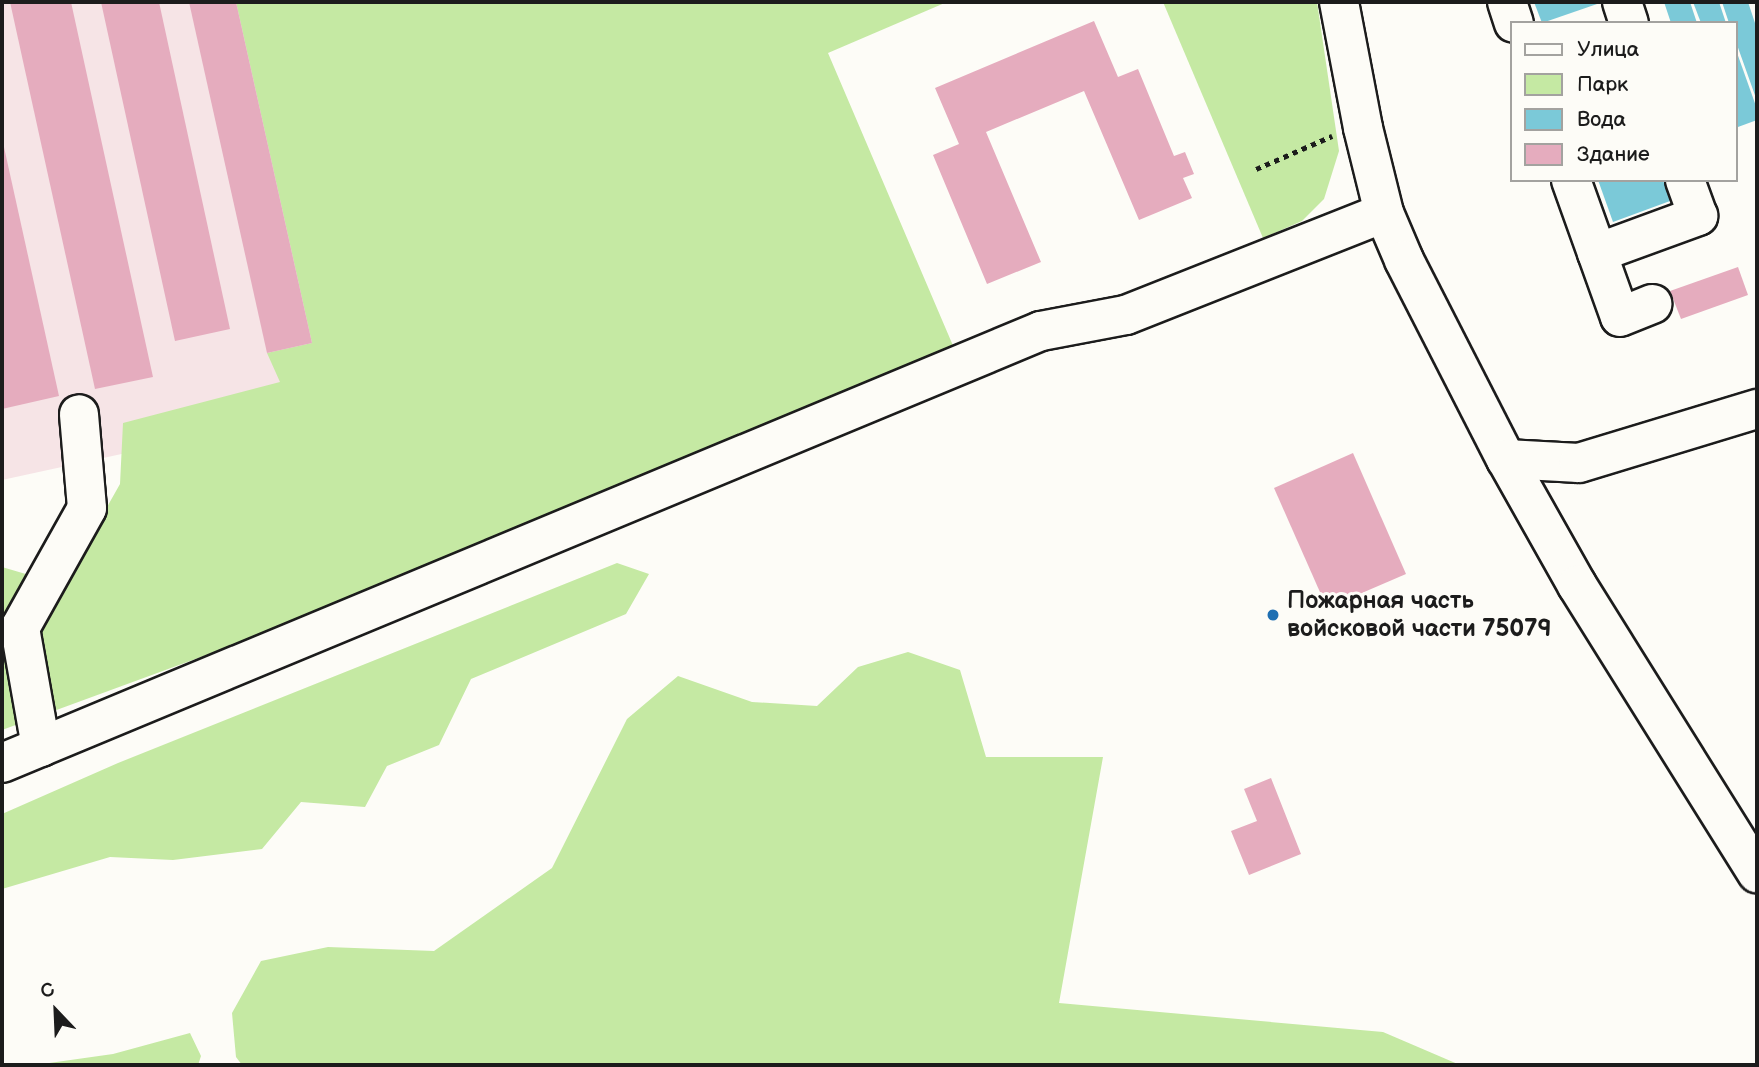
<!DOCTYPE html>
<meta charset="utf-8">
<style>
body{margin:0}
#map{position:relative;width:1759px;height:1067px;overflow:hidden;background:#fdfcf7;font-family:"Balsamiq Sans",sans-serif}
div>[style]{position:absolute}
.built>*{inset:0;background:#f6e4e6}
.green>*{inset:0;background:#c5e9a3}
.water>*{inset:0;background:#7bc9d8}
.building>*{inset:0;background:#e5acbe}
.path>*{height:4.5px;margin-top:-2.25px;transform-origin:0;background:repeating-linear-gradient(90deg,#1c1c1c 0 5px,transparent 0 10px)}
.roads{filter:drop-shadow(2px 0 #1c1c1c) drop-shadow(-2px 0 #1c1c1c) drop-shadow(0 2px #1c1c1c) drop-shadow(0 -2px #1c1c1c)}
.minor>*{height:38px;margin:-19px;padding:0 19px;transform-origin:19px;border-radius:19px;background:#fdfcf7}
.dots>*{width:19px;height:19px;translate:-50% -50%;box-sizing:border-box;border:4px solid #fdfcf7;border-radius:50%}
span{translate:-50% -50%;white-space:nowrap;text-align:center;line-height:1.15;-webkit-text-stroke:6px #fdfcf7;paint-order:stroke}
.poi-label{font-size:24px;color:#1c1c1c;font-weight:700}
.left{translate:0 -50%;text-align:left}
.frame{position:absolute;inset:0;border:4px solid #1c1c1c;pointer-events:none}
.legend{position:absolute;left:1510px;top:21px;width:228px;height:161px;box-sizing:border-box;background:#fdfcf7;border:2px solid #a3a29f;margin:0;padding:9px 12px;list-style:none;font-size:21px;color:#1c1c1c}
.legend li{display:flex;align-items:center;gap:14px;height:35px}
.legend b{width:35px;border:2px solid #a3a29f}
.north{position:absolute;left:21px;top:976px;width:70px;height:70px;-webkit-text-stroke:5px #fdfcf7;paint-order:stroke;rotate:337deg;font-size:19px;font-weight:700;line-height:28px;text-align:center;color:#1c1c1c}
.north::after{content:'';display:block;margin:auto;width:24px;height:32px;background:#1c1c1c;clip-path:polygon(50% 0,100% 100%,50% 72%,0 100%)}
</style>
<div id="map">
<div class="built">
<i style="clip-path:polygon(2px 2px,260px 2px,347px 405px,2px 480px)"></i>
</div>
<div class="green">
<i style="clip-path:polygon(236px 2px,947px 2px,828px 53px,960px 362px,272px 631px,2px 730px,2px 567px,63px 585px,120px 484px,123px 423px,280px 382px,267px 353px,312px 343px)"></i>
<i style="clip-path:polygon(1163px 2px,1317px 2px,1339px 151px,1324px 199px,1302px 221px,1263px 238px)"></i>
<i style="clip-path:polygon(617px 563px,649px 574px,626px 614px,471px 679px,439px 745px,387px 766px,365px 807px,301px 802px,262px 849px,173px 860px,110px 857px,2px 889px,2px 814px,118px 763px)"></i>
<i style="clip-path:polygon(908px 652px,960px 670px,986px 757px,1103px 757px,1059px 1003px,1383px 1032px,1460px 1065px,242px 1065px,236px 1057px,232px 1013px,261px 961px,328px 947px,434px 951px,552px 868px,627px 719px,678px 676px,752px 702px,817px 706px,858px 667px)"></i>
<i style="clip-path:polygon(190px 1033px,201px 1056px,198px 1065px,35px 1065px,113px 1054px)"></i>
</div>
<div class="water">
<i style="clip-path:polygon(1534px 2px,1599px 2px,1600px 3px,1542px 23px)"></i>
<i style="clip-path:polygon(1664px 2px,1690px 2px,1697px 23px,1671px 23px)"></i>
<i style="clip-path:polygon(1693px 2px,1719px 2px,1726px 23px,1701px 23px)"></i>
<i style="clip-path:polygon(1722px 2px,1748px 2px,1757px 29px,1757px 101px,1736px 42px,1736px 23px,1729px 23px)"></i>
<i style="clip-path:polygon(1736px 50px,1757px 109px,1757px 120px,1738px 127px)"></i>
<i style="clip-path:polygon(1598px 180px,1663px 180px,1670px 201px,1613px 222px)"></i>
</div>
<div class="building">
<i style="clip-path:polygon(10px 2px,71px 2px,153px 377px,95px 389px)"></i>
<i style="clip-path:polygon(101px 2px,159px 2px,230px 329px,175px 341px)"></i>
<i style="clip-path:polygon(189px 2px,236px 2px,312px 343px,267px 353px)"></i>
<i style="clip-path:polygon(1094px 21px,1118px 77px,1138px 69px,1174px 156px,1185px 152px,1194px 174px,1183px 178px,1192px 198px,1139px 220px,1084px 91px,986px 132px,1041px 262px,987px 284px,933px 155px,959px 144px,935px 88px)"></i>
<i style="clip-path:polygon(2px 138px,59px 396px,2px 409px)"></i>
<i style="clip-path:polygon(1738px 267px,1748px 295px,1681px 319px,1670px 291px)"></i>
<i style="clip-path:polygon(1353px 453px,1406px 574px,1327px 608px,1274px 488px)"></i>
<i style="clip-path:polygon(1271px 778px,1301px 854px,1249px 875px,1231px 831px,1257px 821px,1244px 789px)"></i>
</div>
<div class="path">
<i style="left:1256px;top:169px;width:83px;rotate:-23.5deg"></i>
</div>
<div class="roads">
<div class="minor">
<i style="left:1339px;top:2px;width:128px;rotate:79.2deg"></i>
<i style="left:1363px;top:128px;width:88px;rotate:76.1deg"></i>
<i style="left:1384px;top:213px;width:51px;rotate:66.9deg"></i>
<i style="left:1404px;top:260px;width:224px;rotate:62.9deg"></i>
<i style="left:1506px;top:459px;width:145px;rotate:60.6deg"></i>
<i style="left:1577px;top:585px;width:340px;rotate:58deg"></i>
<i style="left:1507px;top:2px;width:22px;rotate:72deg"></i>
<i style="left:1622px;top:2px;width:22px;rotate:72deg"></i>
<i style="left:1571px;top:180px;width:145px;rotate:70.3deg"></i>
<i style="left:1620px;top:317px;width:35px;rotate:-22deg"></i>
<i style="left:1597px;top:253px;width:108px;rotate:-20.1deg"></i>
<i style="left:1698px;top:216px;width:38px;rotate:-110deg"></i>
<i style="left:1506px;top:459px;width:73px;rotate:3.1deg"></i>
<i style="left:1579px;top:463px;width:186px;rotate:-16.9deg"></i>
<i style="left:41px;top:747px;width:121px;rotate:-100deg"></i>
<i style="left:20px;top:628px;width:137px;rotate:-60.8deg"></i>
<i style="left:87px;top:508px;width:94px;rotate:-94.9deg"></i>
<i style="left:2px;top:763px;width:1125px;rotate:-22.58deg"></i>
<i style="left:1041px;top:331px;width:86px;rotate:-10.7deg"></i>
<i style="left:1126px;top:315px;width:277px;rotate:-21.6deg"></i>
</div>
</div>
<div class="dots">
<i style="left:1273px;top:615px;background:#1f6fb2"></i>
</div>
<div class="poi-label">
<span class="left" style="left:1287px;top:615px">Пожарная часть<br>войсковой части 75079</span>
</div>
<div class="frame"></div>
<ul class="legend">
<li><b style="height:9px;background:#fdfcf7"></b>Улица</li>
<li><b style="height:19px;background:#c5e9a3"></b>Парк</li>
<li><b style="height:19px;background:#7bc9d8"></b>Вода</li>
<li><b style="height:19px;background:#e5acbe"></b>Здание</li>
</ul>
<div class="north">С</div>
</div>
